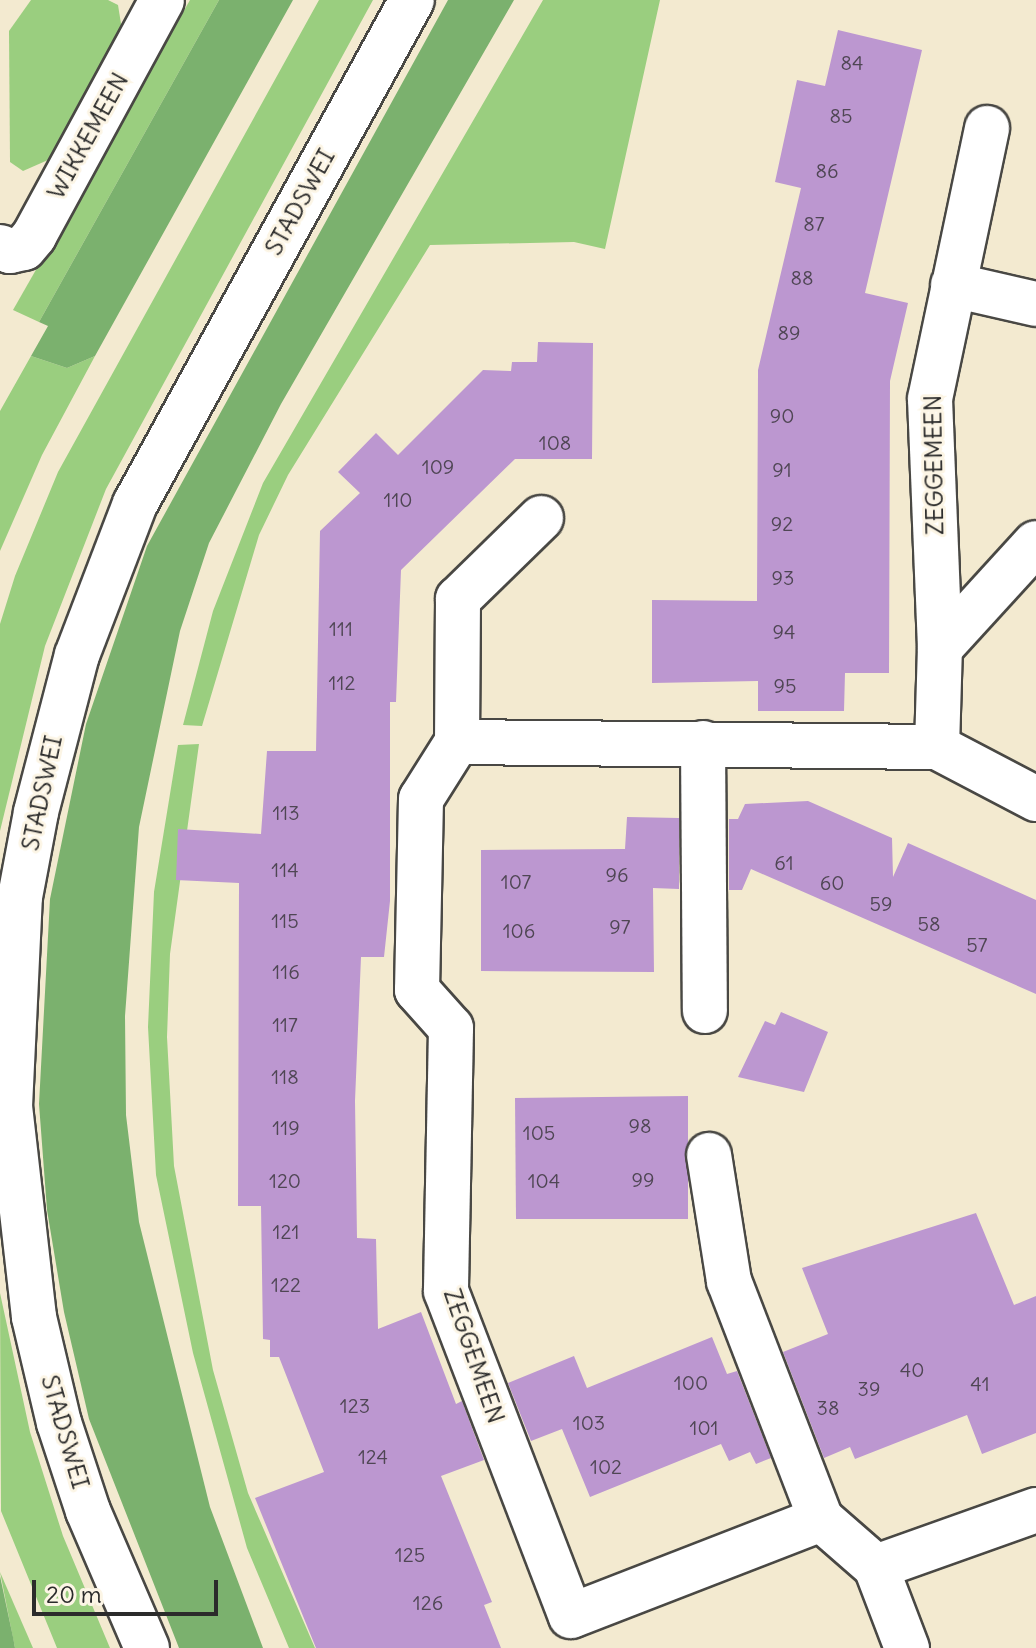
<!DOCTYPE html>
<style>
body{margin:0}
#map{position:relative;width:1036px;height:1648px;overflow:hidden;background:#f3ead0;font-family:Delius,sans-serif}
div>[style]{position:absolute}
.green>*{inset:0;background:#9ace7f}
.forest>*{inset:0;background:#7bb16e}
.building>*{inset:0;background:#bc97d0}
.roads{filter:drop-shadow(2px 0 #494844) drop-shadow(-2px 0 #494844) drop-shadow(0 2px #494844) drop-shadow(0 -2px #494844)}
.street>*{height:44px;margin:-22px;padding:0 22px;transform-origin:22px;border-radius:22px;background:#fff}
.secondary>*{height:44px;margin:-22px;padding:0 22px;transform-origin:22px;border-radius:22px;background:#fff}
span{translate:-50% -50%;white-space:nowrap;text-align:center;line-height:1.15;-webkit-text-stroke:6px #fcf5e5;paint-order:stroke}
.number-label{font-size:20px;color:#4f4654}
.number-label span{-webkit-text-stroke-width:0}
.street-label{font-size:24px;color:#2b2b2b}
.scale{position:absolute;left:32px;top:1580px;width:186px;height:36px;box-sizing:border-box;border:4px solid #2b2b2b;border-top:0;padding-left:10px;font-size:24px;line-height:28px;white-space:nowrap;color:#2b2b2b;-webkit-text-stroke:6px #fcf5e5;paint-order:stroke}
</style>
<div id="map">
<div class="green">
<i style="clip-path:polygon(31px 0,108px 0,118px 5px,122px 30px,48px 160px,23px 171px,10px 162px,9px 31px)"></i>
<i style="clip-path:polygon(190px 0,219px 0,39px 322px,13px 310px)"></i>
<i style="clip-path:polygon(319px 0,373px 0,106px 489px,45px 646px,0 831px,0 624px,15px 576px,58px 472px)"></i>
<i style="clip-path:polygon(543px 0,660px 0,605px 249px,574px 242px,430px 245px,288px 475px,259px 535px,202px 726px,183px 725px,213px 611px,263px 483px)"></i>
<i style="clip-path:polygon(31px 356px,67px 368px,95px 356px,42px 455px,0 551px,0 411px)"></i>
<i style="clip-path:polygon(199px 744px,170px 954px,167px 1037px,174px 1166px,213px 1370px,248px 1493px,315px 1648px,289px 1648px,247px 1548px,193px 1353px,156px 1175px,148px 1027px,154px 892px,178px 745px)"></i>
<i style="clip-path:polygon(0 1293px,30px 1432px,63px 1536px,110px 1648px,57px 1648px,1px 1511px)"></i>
<i style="clip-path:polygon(0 1572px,33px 1648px,15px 1648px)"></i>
</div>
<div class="forest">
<i style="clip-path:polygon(219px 0,293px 0,95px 356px,67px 368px,31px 356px,48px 326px,39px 322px)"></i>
<i style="clip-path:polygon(448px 0,514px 0,281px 404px,209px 543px,180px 631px,139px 827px,125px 1016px,126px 1115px,139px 1222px,210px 1507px,263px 1648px,179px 1648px,89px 1419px,64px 1312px,47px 1210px,39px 1104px,50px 899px,86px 724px,147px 546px)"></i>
<i style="clip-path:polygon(0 1576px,13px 1637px,15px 1648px,0 1648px)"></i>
</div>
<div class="building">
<i style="clip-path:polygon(838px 30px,922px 50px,865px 293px,908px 303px,890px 381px,889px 673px,845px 673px,844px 711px,758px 711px,758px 681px,652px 683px,652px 600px,757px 601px,758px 370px,801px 188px,775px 182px,797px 80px,825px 86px)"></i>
<i style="clip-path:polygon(538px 342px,593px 343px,592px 459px,515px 459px,401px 570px,396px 702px,390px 702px,390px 901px,384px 957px,361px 957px,355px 1101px,357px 1238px,376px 1239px,378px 1329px,421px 1312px,456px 1404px,462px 1401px,484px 1460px,441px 1476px,492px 1602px,484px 1605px,501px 1648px,316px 1648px,255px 1498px,324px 1472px,279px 1357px,270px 1357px,270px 1340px,263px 1339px,261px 1206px,238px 1206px,239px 883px,176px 880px,178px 829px,261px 834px,267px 751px,316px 751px,320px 531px,360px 493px,338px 472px,376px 433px,398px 455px,483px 370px,511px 371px,512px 362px,537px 362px)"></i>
<i style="clip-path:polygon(808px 801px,892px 838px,893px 877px,908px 843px,1036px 900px,1036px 994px,751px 869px,742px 890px,729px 890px,729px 819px,738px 819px,745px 804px)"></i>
<i style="clip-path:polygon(627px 817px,679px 818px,679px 889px,653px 888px,654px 972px,481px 971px,481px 850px,625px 849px)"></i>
<i style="clip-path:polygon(781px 1012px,828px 1032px,804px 1092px,738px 1077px,765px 1021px,775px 1025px)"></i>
<i style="clip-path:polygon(688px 1096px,688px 1219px,516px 1219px,515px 1098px)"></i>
<i style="clip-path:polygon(976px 1213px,1014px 1305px,1036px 1296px,1036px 1433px,982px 1454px,967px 1415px,855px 1459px,850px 1447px,824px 1458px,783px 1352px,828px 1334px,802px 1268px)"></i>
<i style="clip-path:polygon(712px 1337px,727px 1374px,737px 1371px,771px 1458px,756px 1464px,750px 1452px,729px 1461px,721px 1444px,590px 1497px,562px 1429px,531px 1441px,508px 1383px,574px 1356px,587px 1388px)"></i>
</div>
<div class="roads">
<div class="street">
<i style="left:0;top:247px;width:11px;rotate:22deg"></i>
<i style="left:10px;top:251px;width:14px;rotate:-12deg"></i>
<i style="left:24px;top:248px;width:16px;rotate:-50deg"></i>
<i style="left:34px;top:236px;width:268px;rotate:-61.5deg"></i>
<i style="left:953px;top:285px;width:85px;rotate:12.9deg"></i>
<i style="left:541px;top:518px;width:116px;rotate:135.7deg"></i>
<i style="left:458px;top:599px;width:143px;rotate:90.4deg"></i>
<i style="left:457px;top:742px;width:67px;rotate:122.3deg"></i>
<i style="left:421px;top:799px;width:191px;rotate:91.2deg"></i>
<i style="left:417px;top:990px;width:51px;rotate:48.2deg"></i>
<i style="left:451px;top:1028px;width:263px;rotate:91.1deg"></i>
<i style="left:446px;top:1291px;width:348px;rotate:69deg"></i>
<i style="left:571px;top:1616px;width:268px;rotate:-21.2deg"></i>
<i style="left:940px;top:648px;width:142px;rotate:-47.6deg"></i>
<i style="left:457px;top:742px;width:480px;rotate:0.6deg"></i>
<i style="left:937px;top:747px;width:112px;rotate:27.7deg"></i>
<i style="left:703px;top:743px;width:268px;rotate:89.6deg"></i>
<i style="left:937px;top:747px;width:99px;rotate:-88.3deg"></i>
<i style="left:940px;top:648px;width:249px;rotate:-92.3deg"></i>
<i style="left:930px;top:399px;width:277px;rotate:-78.1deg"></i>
<i style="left:709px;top:1155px;width:128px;rotate:81deg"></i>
<i style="left:729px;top:1281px;width:255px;rotate:68.9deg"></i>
<i style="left:821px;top:1519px;width:73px;rotate:41.1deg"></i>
<i style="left:876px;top:1567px;width:87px;rotate:69.1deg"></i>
<i style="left:876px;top:1567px;width:170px;rotate:-19.6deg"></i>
</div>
<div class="secondary">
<i style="left:147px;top:1648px;width:149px;rotate:-113.3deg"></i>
<i style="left:88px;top:1511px;width:93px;rotate:-108.2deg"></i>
<i style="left:59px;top:1423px;width:109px;rotate:-103.3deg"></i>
<i style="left:34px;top:1317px;width:211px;rotate:-96.5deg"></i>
<i style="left:10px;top:1107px;width:210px;rotate:-87.3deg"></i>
<i style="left:20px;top:897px;width:86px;rotate:-79.3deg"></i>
<i style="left:36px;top:812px;width:162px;rotate:-75.4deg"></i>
<i style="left:77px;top:655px;width:162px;rotate:-69deg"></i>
<i style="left:135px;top:504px;width:575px;rotate:-61.21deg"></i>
</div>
</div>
<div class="number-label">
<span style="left:852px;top:62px">84</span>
<span style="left:841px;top:115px">85</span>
<span style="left:827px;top:170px">86</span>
<span style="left:814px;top:223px">87</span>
<span style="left:802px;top:277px">88</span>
<span style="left:789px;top:332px">89</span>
<span style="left:782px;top:415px">90</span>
<span style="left:555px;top:442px">108</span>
<span style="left:438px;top:466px">109</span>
<span style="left:782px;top:469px">91</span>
<span style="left:398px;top:499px">110</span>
<span style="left:782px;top:523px">92</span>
<span style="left:783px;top:577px">93</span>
<span style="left:341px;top:628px">111</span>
<span style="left:784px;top:631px">94</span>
<span style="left:342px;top:682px">112</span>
<span style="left:785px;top:685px">95</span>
<span style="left:286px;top:812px">113</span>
<span style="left:784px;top:862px">61</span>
<span style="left:285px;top:869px">114</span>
<span style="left:617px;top:874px">96</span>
<span style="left:516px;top:881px">107</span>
<span style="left:832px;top:882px">60</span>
<span style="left:881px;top:903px">59</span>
<span style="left:285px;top:920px">115</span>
<span style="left:929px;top:923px">58</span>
<span style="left:620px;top:926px">97</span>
<span style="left:519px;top:930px">106</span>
<span style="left:977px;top:944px">57</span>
<span style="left:286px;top:971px">116</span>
<span style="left:285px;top:1024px">117</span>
<span style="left:285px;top:1076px">118</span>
<span style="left:640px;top:1125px">98</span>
<span style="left:286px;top:1127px">119</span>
<span style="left:539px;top:1132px">105</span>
<span style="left:643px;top:1179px">99</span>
<span style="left:285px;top:1180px">120</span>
<span style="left:544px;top:1180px">104</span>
<span style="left:286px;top:1231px">121</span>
<span style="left:286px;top:1284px">122</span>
<span style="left:912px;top:1369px">40</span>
<span style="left:691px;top:1382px">100</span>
<span style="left:980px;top:1383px">41</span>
<span style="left:869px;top:1388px">39</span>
<span style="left:355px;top:1405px">123</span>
<span style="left:828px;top:1407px">38</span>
<span style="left:589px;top:1422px">103</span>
<span style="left:704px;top:1427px">101</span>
<span style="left:373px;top:1456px">124</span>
<span style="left:606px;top:1466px">102</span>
<span style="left:410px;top:1554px">125</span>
<span style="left:428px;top:1602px">126</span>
</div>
<div class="street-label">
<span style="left:88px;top:136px;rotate:-61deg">WIKKEMEEN</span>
<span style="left:300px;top:202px;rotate:-61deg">STADSWEI</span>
<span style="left:934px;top:465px;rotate:-91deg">ZEGGEMEEN</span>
<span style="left:42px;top:793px;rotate:-78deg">STADSWEI</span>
<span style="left:474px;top:1356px;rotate:71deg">ZEGGEMEEN</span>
<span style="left:65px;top:1432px;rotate:74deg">STADSWEI</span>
</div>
<div class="scale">20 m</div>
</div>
